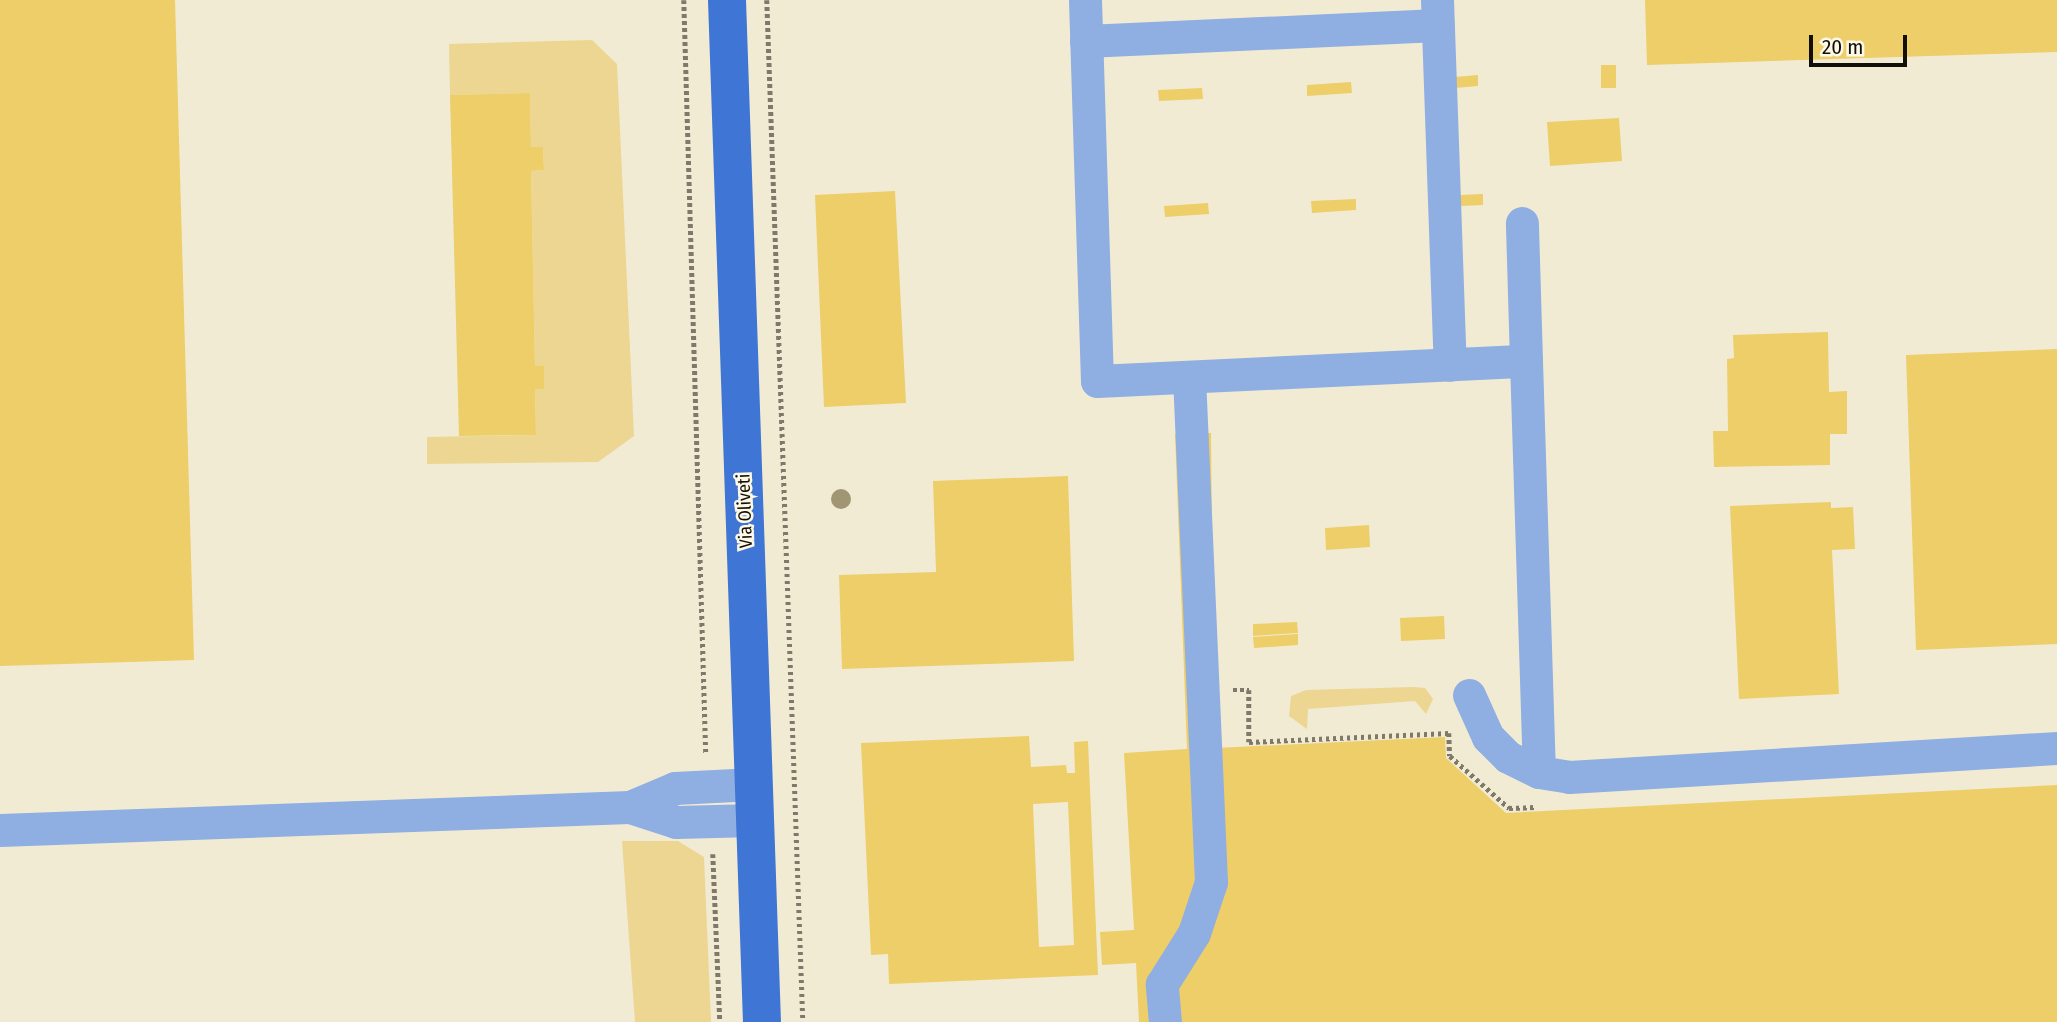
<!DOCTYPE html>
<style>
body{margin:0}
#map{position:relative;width:2057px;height:1022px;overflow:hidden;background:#f2ebd4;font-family:"Fira Sans Condensed",sans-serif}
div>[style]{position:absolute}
.green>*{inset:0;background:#ecd692}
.building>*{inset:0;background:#edce69}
.path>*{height:4.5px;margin-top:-2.25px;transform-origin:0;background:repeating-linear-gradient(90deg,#7e796a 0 3.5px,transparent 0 7px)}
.minor>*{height:33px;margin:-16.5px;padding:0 16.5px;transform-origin:16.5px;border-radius:16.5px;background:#8faee2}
.major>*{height:38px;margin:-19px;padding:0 19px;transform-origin:19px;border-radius:19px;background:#3f75d4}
.trees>*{width:20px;height:20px;margin:-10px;border-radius:50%;background:#a09674}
span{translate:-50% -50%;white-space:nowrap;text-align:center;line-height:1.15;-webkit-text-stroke:5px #fef8e6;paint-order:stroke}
.street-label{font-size:18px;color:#110f07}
.scale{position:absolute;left:1809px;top:35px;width:98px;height:32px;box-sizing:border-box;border:4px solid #110f07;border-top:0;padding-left:9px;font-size:21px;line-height:24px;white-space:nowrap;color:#110f07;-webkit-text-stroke:5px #fef8e6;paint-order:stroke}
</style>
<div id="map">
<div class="green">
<i style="clip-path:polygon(592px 40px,617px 64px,634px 436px,598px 462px,427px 464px,427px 437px,536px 435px,535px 389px,544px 389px,543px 366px,535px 366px,531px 171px,544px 170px,543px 147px,531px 147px,530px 93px,450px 95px,449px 44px)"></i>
<i style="clip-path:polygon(1414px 687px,1425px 688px,1433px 699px,1426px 714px,1415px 701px,1308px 709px,1307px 729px,1289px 716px,1291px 696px,1306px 690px)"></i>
<i style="clip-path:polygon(622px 841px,678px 841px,704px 857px,711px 1022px,635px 1022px)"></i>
</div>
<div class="building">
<i style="clip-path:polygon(0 0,175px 0,194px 660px,0 666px)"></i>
<i style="clip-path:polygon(1645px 0,2057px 0,2057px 52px,1647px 65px)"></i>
<i style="clip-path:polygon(1601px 65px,1616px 65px,1616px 88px,1601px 88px)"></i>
<i style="clip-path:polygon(1478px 75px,1478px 86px,1455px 88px,1455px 77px)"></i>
<i style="clip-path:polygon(1351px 82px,1352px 93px,1307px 96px,1307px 85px)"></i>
<i style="clip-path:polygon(1202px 88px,1203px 99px,1159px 101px,1158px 90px)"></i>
<i style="clip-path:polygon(530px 93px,531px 147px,543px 147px,544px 170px,531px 171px,535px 366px,544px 366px,544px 389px,535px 389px,536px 435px,459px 436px,450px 95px)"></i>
<i style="clip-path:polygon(1619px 118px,1622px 161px,1550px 166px,1547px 122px)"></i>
<i style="clip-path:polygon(895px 191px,906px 403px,824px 407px,815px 195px)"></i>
<i style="clip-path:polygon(1483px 194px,1483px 205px,1460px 206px,1460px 195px)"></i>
<i style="clip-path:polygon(1356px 199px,1356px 210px,1312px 213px,1311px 201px)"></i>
<i style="clip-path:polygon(1208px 203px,1209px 214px,1165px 217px,1164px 206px)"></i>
<i style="clip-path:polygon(1828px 332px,1829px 392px,1847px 391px,1847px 434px,1830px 434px,1830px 465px,1714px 467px,1713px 431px,1728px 431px,1727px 359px,1734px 358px,1733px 335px)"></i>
<i style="clip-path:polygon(2057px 349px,2057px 644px,1916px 650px,1906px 355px)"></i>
<i style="clip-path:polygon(1211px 433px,1214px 747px,1195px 749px,1445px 737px,1446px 758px,1506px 813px,2057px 785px,2057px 1022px,1139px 1022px,1136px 963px,1102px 965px,1100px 932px,1134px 930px,1124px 753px,1187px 749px,1175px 434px)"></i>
<i style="clip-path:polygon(1068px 476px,1074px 661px,842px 669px,839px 575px,936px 572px,933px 481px)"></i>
<i style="clip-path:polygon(1831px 502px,1831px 508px,1853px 507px,1855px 549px,1832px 550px,1839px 694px,1739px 699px,1730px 506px)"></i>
<i style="clip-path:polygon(1369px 525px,1370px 547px,1326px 550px,1325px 528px)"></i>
<i style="clip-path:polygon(1444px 616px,1445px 639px,1401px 641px,1400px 618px)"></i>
<i style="clip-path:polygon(1297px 622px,1298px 633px,1253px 636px,1253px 624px)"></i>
<i style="clip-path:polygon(1298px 634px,1298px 645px,1254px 648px,1253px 637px)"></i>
<i style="clip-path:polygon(evenodd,1029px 736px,1031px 767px,1066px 765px,1067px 773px,1075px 773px,1074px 742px,1088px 741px,1098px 975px,889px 984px,888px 954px,871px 955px,861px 743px,1029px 736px,1068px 802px,1074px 945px,1039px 947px,1033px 804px,1068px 802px)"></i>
</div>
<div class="path">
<i style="left:684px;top:0;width:755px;rotate:88.33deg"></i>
<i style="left:767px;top:0;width:1023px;rotate:87.98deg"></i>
<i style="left:1233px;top:690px;width:16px"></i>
<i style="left:1249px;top:690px;width:52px;rotate:90deg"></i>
<i style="left:1249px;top:742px;width:200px;rotate:-2.6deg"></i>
<i style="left:1449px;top:733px;width:23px;rotate:88deg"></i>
<i style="left:1450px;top:756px;width:79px;rotate:41.4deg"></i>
<i style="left:1509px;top:808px;width:26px;rotate:-2deg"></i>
<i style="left:713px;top:854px;width:168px;rotate:87.6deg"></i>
</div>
<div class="minor">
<i style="left:1085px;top:0;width:381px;rotate:88.2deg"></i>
<i style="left:1097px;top:381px;width:429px;rotate:-2.7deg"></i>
<i style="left:1526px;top:361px;width:138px;rotate:-91.7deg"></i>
<i style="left:1437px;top:0;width:365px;rotate:88deg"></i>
<i style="left:1086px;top:41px;width:352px;rotate:-2.6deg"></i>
<i style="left:1526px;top:361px;width:411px;rotate:88.2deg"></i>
<i style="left:1469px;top:695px;width:46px;rotate:65.7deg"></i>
<i style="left:1488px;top:737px;width:28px;rotate:45deg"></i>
<i style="left:1508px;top:757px;width:34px;rotate:26deg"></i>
<i style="left:1539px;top:772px;width:30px;rotate:9deg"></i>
<i style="left:1569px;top:777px;width:489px;rotate:-3.4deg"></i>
<i style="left:630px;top:807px;width:49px;rotate:-22.9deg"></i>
<i style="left:675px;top:788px;width:79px;rotate:-2.9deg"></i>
<i style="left:0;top:830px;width:630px;rotate:-2.09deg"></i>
<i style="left:630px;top:807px;width:48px;rotate:18.1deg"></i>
<i style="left:676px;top:822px;width:79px;rotate:-1.5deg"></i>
<i style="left:1165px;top:1022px;width:38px;rotate:-95deg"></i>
<i style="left:1162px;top:984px;width:60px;rotate:-57.9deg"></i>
<i style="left:1194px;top:933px;width:54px;rotate:-71.6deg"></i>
<i style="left:1211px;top:882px;width:505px;rotate:-92.49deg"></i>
</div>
<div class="major">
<i style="left:727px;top:0;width:1023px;rotate:88.04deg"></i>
</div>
<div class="trees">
<i style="left:841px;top:499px"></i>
</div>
<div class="street-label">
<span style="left:745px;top:511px;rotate:-92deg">Via Oliveti</span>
</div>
<div class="scale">20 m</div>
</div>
